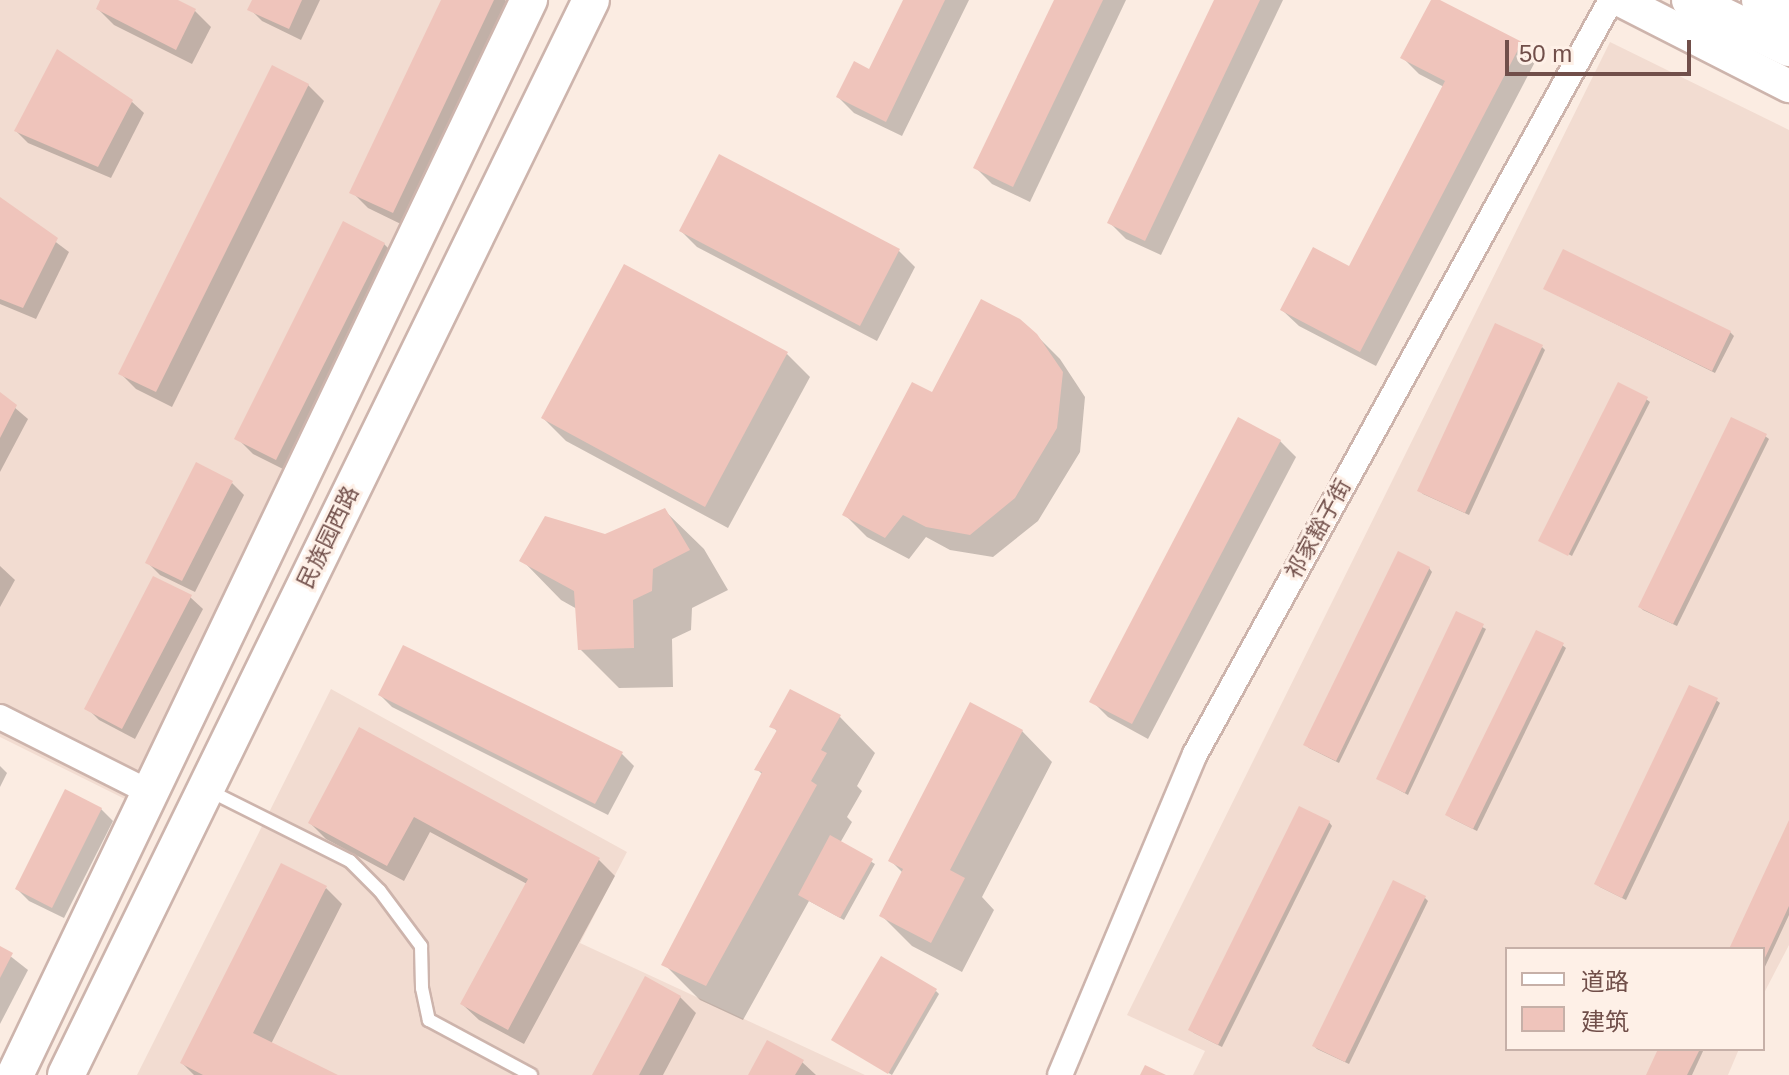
<!DOCTYPE html>
<meta charset="utf-8">
<style>
body{margin:0}
#map{position:relative;width:1789px;height:1075px;overflow:hidden;background:#fbece2;font-family:Arial,"Noto Sans SC",sans-serif}
div>[style]{position:absolute}
.residential>*{inset:0;background:#f2dcd1}
.shadow>*{inset:0;background:#0003}
.building>*{inset:0;background:#efc4bb}
.roads{filter:drop-shadow(2px 0 #cdb4ac) drop-shadow(-2px 0 #cdb4ac) drop-shadow(0 2px #cdb4ac) drop-shadow(0 -2px #cdb4ac)}
.service>*{height:12px;margin:-6px;padding:0 6px;transform-origin:6px;border-radius:6px;background:#fff}
.minor>*{height:24px;margin:-12px;padding:0 12px;transform-origin:12px;border-radius:12px;background:#fff}
.tertiary>*{height:32px;margin:-16px;padding:0 16px;transform-origin:16px;border-radius:16px;background:#fff}
.secondary>*{height:36px;margin:-18px;padding:0 18px;transform-origin:18px;border-radius:18px;background:#fff}
span{translate:-50% -50%;white-space:nowrap;text-align:center;line-height:1.15;-webkit-text-stroke:6px #fef0e7;paint-order:stroke}
.street-label{font-size:22px;color:#714f4a}
.legend{position:absolute;left:1505px;top:947px;width:260px;height:104px;box-sizing:border-box;background:#fef0e7;border:2px solid #c6b0a8;margin:0;padding:10px 14px;list-style:none;font-size:24px;color:#714f4a}
.legend li{display:flex;align-items:center;gap:16px;height:40px}
.legend b{width:40px;border:2px solid #c6b0a8}
.scale{position:absolute;left:1505px;top:40px;width:186px;height:36px;box-sizing:border-box;border:4px solid #714f4a;border-top:0;padding-left:10px;font-size:24px;line-height:28px;white-space:nowrap;color:#714f4a;-webkit-text-stroke:6px #fef0e7;paint-order:stroke}
</style>
<div id="map">
<div class="residential">
<i style="clip-path:polygon(0 0,515px 0,127px 800px,0 737px)"></i>
<i style="clip-path:polygon(1610px 42px,1789px 130px,1789px 945px,1763px 995px,1763px 949px,1507px 949px,1507px 1049px,1739px 1049px,1728px 1075px,1193px 1075px,1205px 1051px,1127px 1015px)"></i>
<i style="clip-path:polygon(331px 689px,627px 852px,580px 943px,865px 1075px,137px 1075px)"></i>
</div>
<div class="shadow">
<i style="clip-path:polygon(102px 0,173px 0,195px 11px,211px 27px,192px 64px,114px 25px,98px 9px)"></i>
<i style="clip-path:polygon(254px 0,320px 0,301px 40px,262px 21px,250px 9px)"></i>
<i style="clip-path:polygon(443px 0,505px 0,513px 8px,409px 228px,368px 208px,352px 192px)"></i>
<i style="clip-path:polygon(905px 0,969px 0,902px 136px,854px 113px,838px 97px,870px 71px)"></i>
<i style="clip-path:polygon(1056px 0,1126px 0,1030px 202px,992px 184px,976px 168px)"></i>
<i style="clip-path:polygon(1216px 0,1283px 0,1161px 255px,1126px 239px,1110px 223px)"></i>
<i style="clip-path:polygon(1433px 0,1520px 44px,1536px 60px,1376px 366px,1299px 326px,1282px 310px,1350px 268px,1444px 87px,1419px 74px,1403px 58px)"></i>
<i style="clip-path:polygon(308px 85px,324px 101px,172px 407px,136px 389px,120px 373px)"></i>
<i style="clip-path:polygon(131px 101px,144px 113px,111px 178px,28px 143px,16px 131px)"></i>
<i style="clip-path:polygon(720px 157px,899px 251px,915px 267px,877px 341px,697px 247px,681px 231px)"></i>
<i style="clip-path:polygon(0 200px,69px 252px,36px 319px,0 304px)"></i>
<i style="clip-path:polygon(384px 244px,400px 260px,293px 474px,253px 454px,237px 438px)"></i>
<i style="clip-path:polygon(1545px 289px,1730px 332px,1734px 336px,1715px 373px)"></i>
<i style="clip-path:polygon(1036px 335px,1060px 359px,1085px 397px,1080px 452px,1038px 521px,993px 557px,950px 550px,926px 537px,909px 559px,867px 537px,844px 514px,933px 395px)"></i>
<i style="clip-path:polygon(1542px 347px,1545px 350px,1469px 515px,1423px 494px,1420px 491px)"></i>
<i style="clip-path:polygon(787px 354px,810px 377px,728px 528px,566px 441px,543px 418px)"></i>
<i style="clip-path:polygon(0 395px,28px 419px,0 472px)"></i>
<i style="clip-path:polygon(1646px 399px,1650px 402px,1572px 556px,1542px 540px)"></i>
<i style="clip-path:polygon(1765px 436px,1769px 439px,1677px 626px,1643px 610px,1640px 607px)"></i>
<i style="clip-path:polygon(1280px 441px,1296px 457px,1148px 739px,1108px 717px,1092px 701px)"></i>
<i style="clip-path:polygon(232px 483px,244px 495px,195px 592px,160px 575px,148px 563px)"></i>
<i style="clip-path:polygon(664px 510px,704px 549px,728px 590px,692px 608px,691px 630px,672px 639px,673px 687px,619px 688px,580px 649px,577px 609px,561px 600px,522px 560px,606px 536px)"></i>
<i style="clip-path:polygon(0 566px,15px 580px,0 607px)"></i>
<i style="clip-path:polygon(1429px 568px,1432px 572px,1339px 763px,1309px 748px,1306px 745px)"></i>
<i style="clip-path:polygon(190px 597px,203px 609px,135px 739px,99px 720px,87px 708px)"></i>
<i style="clip-path:polygon(1457px 614px,1486px 629px,1408px 795px,1379px 779px)"></i>
<i style="clip-path:polygon(1562px 645px,1566px 648px,1477px 831px,1451px 818px,1448px 815px)"></i>
<i style="clip-path:polygon(380px 695px,622px 754px,634px 766px,608px 815px,392px 707px)"></i>
<i style="clip-path:polygon(1716px 700px,1720px 703px,1626px 900px,1600px 887px,1596px 884px)"></i>
<i style="clip-path:polygon(840px 717px,875px 753px,857px 786px,862px 791px,847px 817px,852px 822px,840px 843px,875px 864px,844px 920px,809px 901px,743px 1020px,700px 1000px,664px 964px,763px 775px,757px 769px,778px 732px,772px 726px)"></i>
<i style="clip-path:polygon(360px 730px,599px 860px,615px 876px,524px 1044px,479px 1020px,462px 1004px,527px 884px,430px 832px,404px 881px,326px 839px,310px 823px)"></i>
<i style="clip-path:polygon(1022px 731px,1052px 762px,982px 897px,994px 910px,962px 972px,912px 946px,881px 915px,903px 873px,890px 860px)"></i>
<i style="clip-path:polygon(0 766px,7px 773px,0 787px)"></i>
<i style="clip-path:polygon(101px 809px,113px 821px,64px 918px,29px 901px,17px 889px)"></i>
<i style="clip-path:polygon(1329px 822px,1332px 826px,1222px 1047px,1194px 1033px,1190px 1030px)"></i>
<i style="clip-path:polygon(1789px 825px,1789px 915px,1763px 971px,1763px 949px,1731px 949px)"></i>
<i style="clip-path:polygon(326px 888px,342px 904px,271px 1044px,333px 1075px,194px 1075px,182px 1063px)"></i>
<i style="clip-path:polygon(1424px 897px,1428px 901px,1349px 1064px,1317px 1049px,1314px 1046px)"></i>
<i style="clip-path:polygon(0 948px,28px 970px,0 1024px)"></i>
<i style="clip-path:polygon(936px 991px,939px 994px,892px 1075px,833px 1040px)"></i>
<i style="clip-path:polygon(680px 997px,696px 1013px,663px 1075px,595px 1075px)"></i>
<i style="clip-path:polygon(1660px 1049px,1704px 1049px,1692px 1075px,1648px 1075px)"></i>
<i style="clip-path:polygon(802px 1062px,816px 1075px,750px 1075px)"></i>
</div>
<div class="building">
<i style="clip-path:polygon(100px 0,178px 0,196px 9px,176px 50px,96px 9px)"></i>
<i style="clip-path:polygon(252px 0,302px 0,289px 29px,247px 10px)"></i>
<i style="clip-path:polygon(441px 0,494px 0,393px 213px,349px 193px)"></i>
<i style="clip-path:polygon(903px 0,945px 0,886px 122px,836px 97px,854px 61px,869px 69px)"></i>
<i style="clip-path:polygon(1054px 0,1103px 0,1013px 187px,973px 168px)"></i>
<i style="clip-path:polygon(1214px 0,1260px 0,1145px 241px,1107px 223px)"></i>
<i style="clip-path:polygon(1431px 0,1440px 0,1522px 42px,1360px 352px,1280px 310px,1313px 247px,1349px 266px,1445px 81px,1400px 58px)"></i>
<i style="clip-path:polygon(57px 49px,133px 100px,98px 167px,14px 131px)"></i>
<i style="clip-path:polygon(272px 65px,309px 84px,156px 392px,118px 374px)"></i>
<i style="clip-path:polygon(719px 154px,900px 249px,860px 326px,679px 231px)"></i>
<i style="clip-path:polygon(0 197px,58px 238px,23px 308px,0 299px)"></i>
<i style="clip-path:polygon(343px 221px,385px 243px,276px 460px,234px 439px)"></i>
<i style="clip-path:polygon(1563px 249px,1731px 331px,1712px 371px,1543px 289px)"></i>
<i style="clip-path:polygon(624px 264px,788px 352px,705px 507px,541px 418px)"></i>
<i style="clip-path:polygon(981px 299px,1020px 319px,1037px 334px,1063px 372px,1057px 428px,1015px 498px,970px 535px,926px 527px,903px 515px,885px 538px,842px 515px,912px 382px,932px 392px)"></i>
<i style="clip-path:polygon(1495px 323px,1543px 345px,1465px 513px,1417px 491px)"></i>
<i style="clip-path:polygon(1618px 382px,1648px 397px,1568px 556px,1538px 541px)"></i>
<i style="clip-path:polygon(0 392px,17px 405px,0 438px)"></i>
<i style="clip-path:polygon(1238px 417px,1281px 440px,1132px 724px,1089px 702px)"></i>
<i style="clip-path:polygon(1731px 417px,1767px 434px,1673px 624px,1638px 607px)"></i>
<i style="clip-path:polygon(196px 462px,233px 481px,182px 581px,145px 563px)"></i>
<i style="clip-path:polygon(665px 508px,690px 550px,653px 569px,652px 591px,633px 600px,634px 648px,578px 650px,574px 591px,519px 561px,545px 516px,605px 534px)"></i>
<i style="clip-path:polygon(1398px 551px,1430px 567px,1336px 761px,1303px 745px)"></i>
<i style="clip-path:polygon(153px 576px,192px 595px,122px 729px,84px 709px)"></i>
<i style="clip-path:polygon(1456px 611px,1484px 624px,1405px 793px,1376px 779px)"></i>
<i style="clip-path:polygon(1536px 630px,1564px 643px,1473px 829px,1445px 815px)"></i>
<i style="clip-path:polygon(403px 645px,623px 752px,595px 804px,378px 695px)"></i>
<i style="clip-path:polygon(1689px 685px,1718px 698px,1622px 898px,1594px 884px)"></i>
<i style="clip-path:polygon(790px 689px,841px 715px,821px 750px,827px 753px,811px 781px,817px 785px,706px 986px,661px 965px,762px 772px,754px 770px,777px 730px,769px 727px)"></i>
<i style="clip-path:polygon(970px 702px,1023px 730px,950px 870px,965px 878px,931px 943px,879px 916px,903px 869px,888px 861px)"></i>
<i style="clip-path:polygon(359px 727px,600px 858px,508px 1030px,460px 1004px,528px 879px,414px 817px,387px 866px,308px 823px)"></i>
<i style="clip-path:polygon(65px 789px,102px 808px,52px 908px,15px 889px)"></i>
<i style="clip-path:polygon(1299px 806px,1330px 821px,1218px 1045px,1188px 1030px)"></i>
<i style="clip-path:polygon(1789px 820px,1789px 906px,1763px 962px,1763px 949px,1729px 949px)"></i>
<i style="clip-path:polygon(830px 835px,873px 859px,840px 918px,798px 895px)"></i>
<i style="clip-path:polygon(281px 863px,327px 886px,253px 1033px,338px 1075px,203px 1075px,180px 1063px)"></i>
<i style="clip-path:polygon(1393px 880px,1426px 896px,1345px 1062px,1312px 1046px)"></i>
<i style="clip-path:polygon(0 946px,13px 953px,0 978px)"></i>
<i style="clip-path:polygon(881px 956px,937px 989px,888px 1074px,831px 1040px)"></i>
<i style="clip-path:polygon(645px 976px,681px 996px,639px 1075px,592px 1075px)"></i>
<i style="clip-path:polygon(767px 1040px,804px 1060px,795px 1075px,748px 1075px)"></i>
<i style="clip-path:polygon(1658px 1049px,1700px 1049px,1687px 1075px,1646px 1075px)"></i>
<i style="clip-path:polygon(1145px 1065px,1166px 1075px,1140px 1075px)"></i>
</div>
<div class="roads">
<div class="service">
<i style="left:208px;top:790px;width:159px;rotate:26.6deg"></i>
<i style="left:350px;top:861px;width:42px;rotate:45deg"></i>
<i style="left:380px;top:891px;width:69px;rotate:53.3deg"></i>
<i style="left:421px;top:946px;width:42px;rotate:88.6deg"></i>
<i style="left:422px;top:988px;width:33px;rotate:78deg"></i>
<i style="left:429px;top:1020px;width:116px;rotate:28.3deg"></i>
</div>
<div class="minor">
<i style="left:0;top:717px;width:169px;rotate:26.7deg"></i>
<i style="left:1060px;top:1075px;width:348px;rotate:-67.2deg"></i>
<i style="left:1195px;top:754px;width:861px;rotate:-61.11deg"></i>
</div>
<div class="tertiary">
<i style="left:1620px;top:0;width:190px;rotate:27deg"></i>
</div>
<div class="secondary">
<i style="left:1690px;top:0;width:110px;rotate:25.9deg"></i>
<i style="left:1760px;top:0;width:32px;rotate:26deg"></i>
<i style="left:15px;top:1075px;width:1192px;rotate:-64.45deg"></i>
<i style="left:66px;top:1075px;width:1196px;rotate:-63.97deg"></i>
</div>
</div>
<div class="street-label">
<span style="left:1318px;top:529px;rotate:-61deg">祁家豁子街</span>
<span style="left:328px;top:537px;rotate:-64deg">民族园西路</span>
</div>
<ul class="legend">
<li><b style="height:10px;background:#fff"></b>道路</li>
<li><b style="height:22px;background:#efc4bb"></b>建筑</li>
</ul>
<div class="scale">50 m</div>
</div>
